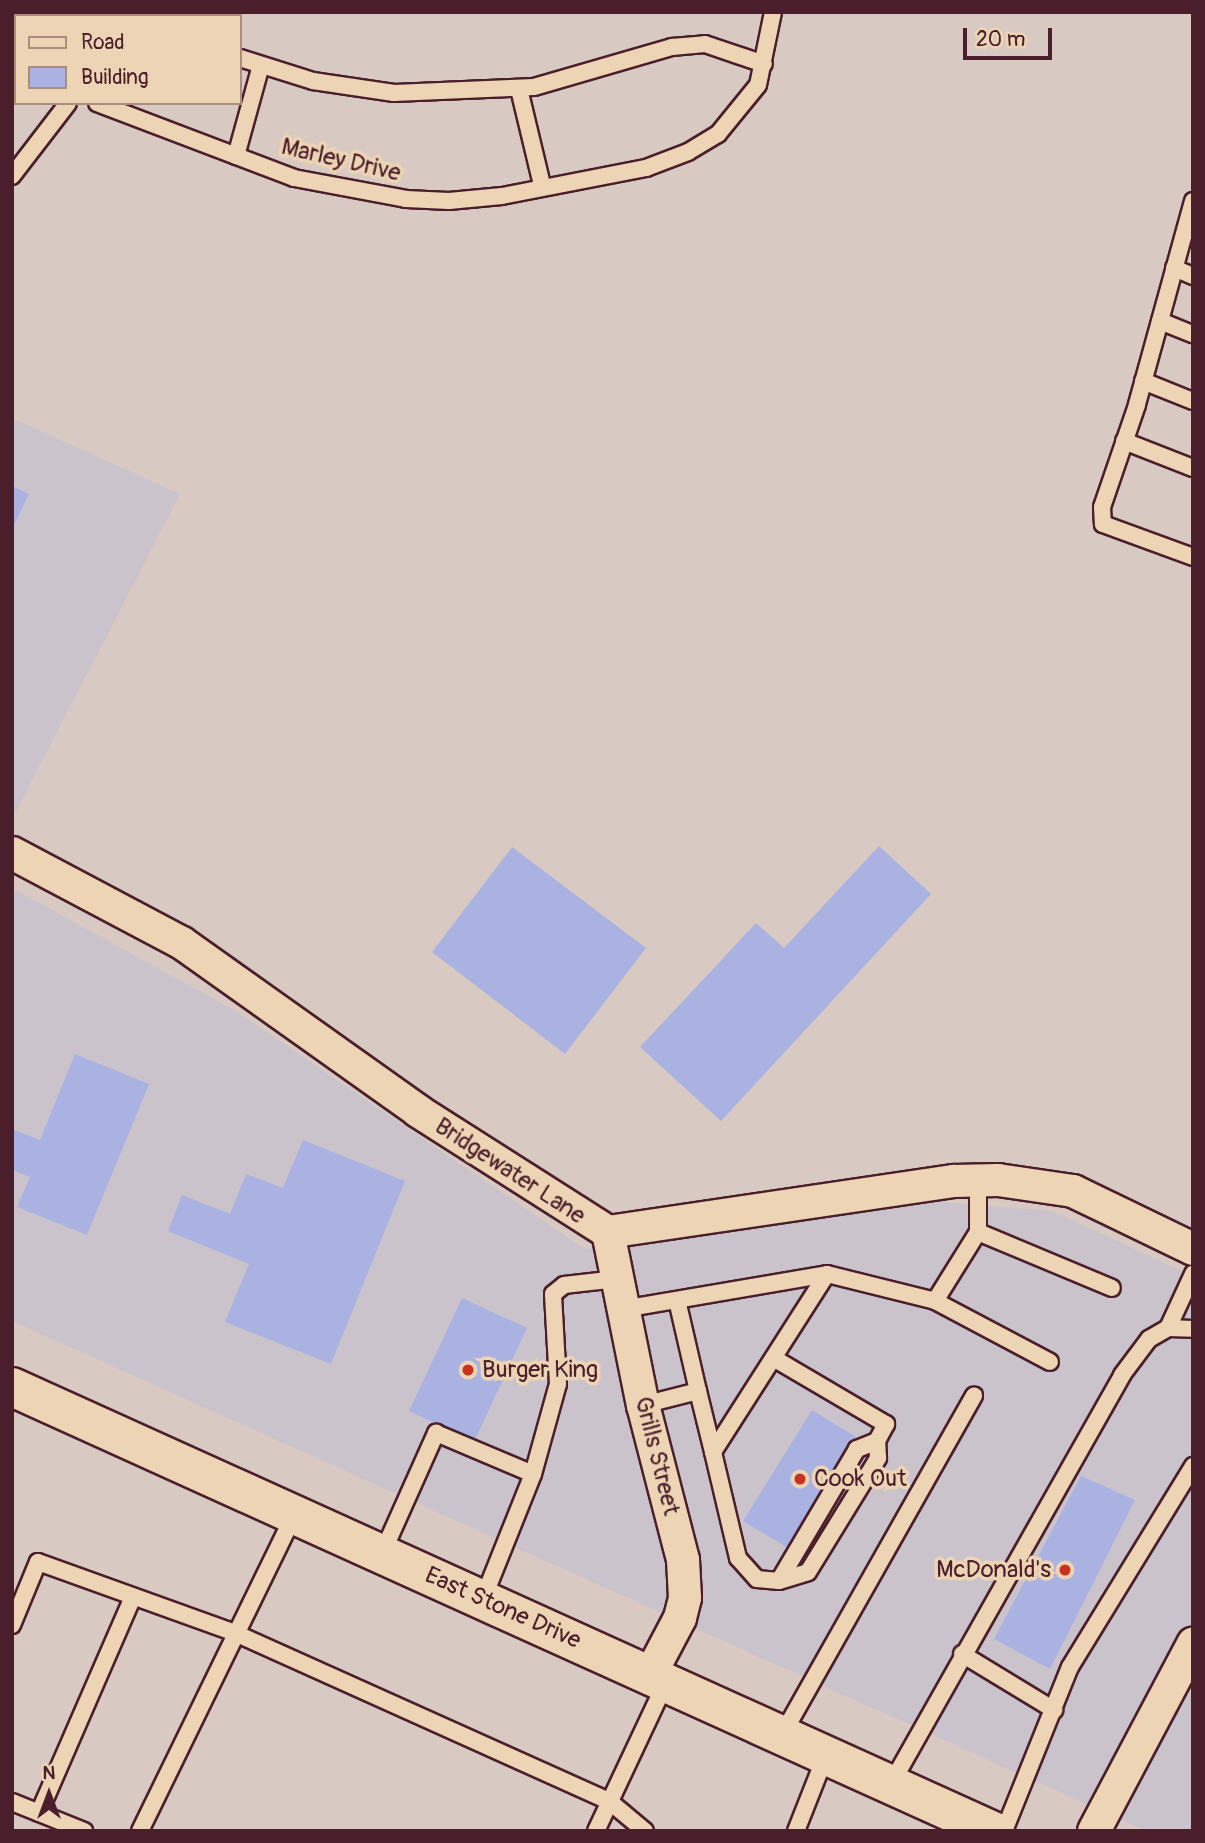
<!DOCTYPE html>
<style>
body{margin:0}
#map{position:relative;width:1205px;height:1843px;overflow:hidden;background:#d8cac2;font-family:Pangolin,sans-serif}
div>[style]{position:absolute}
.built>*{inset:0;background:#cac3cc}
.building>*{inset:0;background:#aab2e2}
.roads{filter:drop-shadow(2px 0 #4a1f2b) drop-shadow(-2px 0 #4a1f2b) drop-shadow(0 2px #4a1f2b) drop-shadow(0 -2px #4a1f2b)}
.lane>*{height:16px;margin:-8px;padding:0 8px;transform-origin:8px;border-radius:8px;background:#ecd4b4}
.street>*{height:32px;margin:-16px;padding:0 16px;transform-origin:16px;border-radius:16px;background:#ecd4b4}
.highway>*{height:38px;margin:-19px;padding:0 19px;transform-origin:19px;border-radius:19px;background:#ecd4b4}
.dots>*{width:19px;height:19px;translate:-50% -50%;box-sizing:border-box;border:4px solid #ecd4b4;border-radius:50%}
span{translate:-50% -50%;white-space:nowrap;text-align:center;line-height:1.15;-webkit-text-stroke:7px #ecd4b4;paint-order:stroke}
.street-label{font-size:24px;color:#4a1f2b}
.poi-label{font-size:24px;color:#4a1f2b}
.left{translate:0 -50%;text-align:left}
.right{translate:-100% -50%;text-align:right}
.frame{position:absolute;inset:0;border:14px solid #4a1f2b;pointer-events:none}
.legend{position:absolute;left:14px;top:14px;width:228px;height:91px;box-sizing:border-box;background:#ecd4b4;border:2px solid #ab8c7d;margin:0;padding:9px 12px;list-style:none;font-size:21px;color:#4a1f2b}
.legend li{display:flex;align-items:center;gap:14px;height:35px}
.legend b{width:35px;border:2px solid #ab8c7d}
.north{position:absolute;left:14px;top:1759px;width:70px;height:70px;-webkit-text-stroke:5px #ecd4b4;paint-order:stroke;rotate:0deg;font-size:19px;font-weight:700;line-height:28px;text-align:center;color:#4a1f2b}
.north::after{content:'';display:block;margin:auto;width:24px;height:32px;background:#4a1f2b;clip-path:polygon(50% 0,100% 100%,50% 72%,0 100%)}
.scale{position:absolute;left:963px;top:28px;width:89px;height:32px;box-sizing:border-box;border:4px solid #4a1f2b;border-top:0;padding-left:9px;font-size:21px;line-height:24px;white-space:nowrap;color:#4a1f2b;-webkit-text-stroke:5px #ecd4b4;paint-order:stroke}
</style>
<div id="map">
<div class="built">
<i style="clip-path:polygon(12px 418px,180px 494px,12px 819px)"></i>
<i style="clip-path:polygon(12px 888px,234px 1010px,585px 1249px,942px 1202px,1052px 1211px,1193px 1276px,1193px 1831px,1146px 1831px,12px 1321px)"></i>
</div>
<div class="building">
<i style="clip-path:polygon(12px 486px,29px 494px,12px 529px)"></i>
<i style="clip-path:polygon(879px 846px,931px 894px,721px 1121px,640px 1047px,756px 923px,784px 948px)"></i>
<i style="clip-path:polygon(512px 847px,646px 948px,565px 1054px,432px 952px)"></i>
<i style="clip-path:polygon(75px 1054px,149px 1084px,87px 1235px,17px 1207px,30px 1177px,12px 1170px,14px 1130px,40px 1140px)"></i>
<i style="clip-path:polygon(303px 1140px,405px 1181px,331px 1364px,225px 1322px,249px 1264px,168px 1231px,182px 1195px,230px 1214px,246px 1174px,283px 1188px)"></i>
<i style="clip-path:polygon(462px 1298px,527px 1328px,474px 1442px,409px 1411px)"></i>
<i style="clip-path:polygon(812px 1410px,856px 1437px,788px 1548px,743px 1521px)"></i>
<i style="clip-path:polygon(1081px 1476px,1135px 1500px,1050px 1669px,994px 1639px)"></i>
</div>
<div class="roads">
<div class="lane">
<i style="left:117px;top:12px;width:10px;rotate:24deg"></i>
<i style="left:240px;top:58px;width:77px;rotate:17.5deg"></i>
<i style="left:313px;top:81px;width:82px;rotate:8.4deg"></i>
<i style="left:394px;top:93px;width:140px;rotate:-2.5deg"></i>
<i style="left:534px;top:87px;width:144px;rotate:-16.2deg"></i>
<i style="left:672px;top:47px;width:33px;rotate:-5deg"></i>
<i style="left:705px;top:44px;width:62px;rotate:18.7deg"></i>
<i style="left:519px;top:89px;width:99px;rotate:76.5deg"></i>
<i style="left:97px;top:103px;width:211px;rotate:20.8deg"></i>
<i style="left:294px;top:178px;width:114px;rotate:10.6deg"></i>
<i style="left:406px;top:199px;width:43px;rotate:2.7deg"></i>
<i style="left:449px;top:201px;width:53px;rotate:-5.4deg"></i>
<i style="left:502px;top:196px;width:147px;rotate:-11deg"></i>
<i style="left:646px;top:168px;width:45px;rotate:-20.9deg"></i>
<i style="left:688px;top:152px;width:35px;rotate:-31deg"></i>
<i style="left:718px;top:134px;width:63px;rotate:-50.8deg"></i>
<i style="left:758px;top:85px;width:75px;rotate:-78.4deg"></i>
<i style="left:236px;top:156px;width:94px;rotate:-74.6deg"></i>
<i style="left:12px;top:176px;width:92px;rotate:-52.5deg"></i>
<i style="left:1193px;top:201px;width:212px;rotate:105.4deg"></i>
<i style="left:1137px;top:405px;width:108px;rotate:108.9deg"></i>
<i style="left:1102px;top:507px;width:17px;rotate:87deg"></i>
<i style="left:1103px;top:524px;width:96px;rotate:20.1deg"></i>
<i style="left:1174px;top:268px;width:21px;rotate:23deg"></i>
<i style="left:1160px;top:321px;width:35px;rotate:22deg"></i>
<i style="left:1143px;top:381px;width:54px;rotate:21.8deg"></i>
<i style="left:1124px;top:441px;width:74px;rotate:21.4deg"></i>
<i style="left:978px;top:1232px;width:145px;rotate:22.7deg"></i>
<i style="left:935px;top:1301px;width:130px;rotate:27.9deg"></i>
<i style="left:623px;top:1309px;width:207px;rotate:-9.7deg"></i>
<i style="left:827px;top:1274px;width:111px;rotate:14deg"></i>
<i style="left:935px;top:1301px;width:81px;rotate:-58.1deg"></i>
<i style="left:978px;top:1232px;width:52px;rotate:-90deg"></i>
<i style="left:1168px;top:1328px;width:60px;rotate:-65.2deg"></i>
<i style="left:775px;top:1359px;width:129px;rotate:30.4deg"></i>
<i style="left:886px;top:1424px;width:19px;rotate:118deg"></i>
<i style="left:877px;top:1441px;width:22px;rotate:158deg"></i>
<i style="left:857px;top:1449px;width:153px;rotate:120.6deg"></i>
<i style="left:698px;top:1391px;width:63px;rotate:76.2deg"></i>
<i style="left:713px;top:1452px;width:211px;rotate:-57.4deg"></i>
<i style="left:643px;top:1405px;width:57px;rotate:-14.3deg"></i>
<i style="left:698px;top:1391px;width:93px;rotate:-103deg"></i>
<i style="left:713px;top:1452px;width:109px;rotate:76.7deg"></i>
<i style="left:738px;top:1558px;width:28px;rotate:48deg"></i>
<i style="left:757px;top:1579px;width:22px;rotate:5deg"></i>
<i style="left:779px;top:1581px;width:30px;rotate:-17deg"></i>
<i style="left:808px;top:1572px;width:134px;rotate:-58.4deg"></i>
<i style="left:878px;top:1458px;width:17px;rotate:-93deg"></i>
<i style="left:533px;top:1474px;width:93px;rotate:-74.5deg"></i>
<i style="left:558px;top:1384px;width:90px;rotate:-93.2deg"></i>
<i style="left:553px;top:1294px;width:14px;rotate:-39deg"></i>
<i style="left:564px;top:1285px;width:53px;rotate:-6.5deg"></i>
<i style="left:382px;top:1554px;width:133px;rotate:-65.9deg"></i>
<i style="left:436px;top:1433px;width:105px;rotate:22.9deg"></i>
<i style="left:533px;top:1474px;width:135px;rotate:111.8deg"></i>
<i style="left:12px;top:1625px;width:68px;rotate:-67.6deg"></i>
<i style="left:38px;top:1562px;width:209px;rotate:19.8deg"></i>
<i style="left:235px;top:1633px;width:410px;rotate:24.2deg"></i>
<i style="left:609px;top:1801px;width:47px;rotate:39.8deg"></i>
<i style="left:962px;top:1654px;width:108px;rotate:31.3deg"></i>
<i style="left:782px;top:1735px;width:390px;rotate:-60.5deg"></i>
<i style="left:891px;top:1784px;width:470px;rotate:-60.5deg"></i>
<i style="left:1122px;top:1375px;width:45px;rotate:-53.1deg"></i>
<i style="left:1149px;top:1339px;width:22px;rotate:-30deg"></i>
<i style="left:1168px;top:1328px;width:25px;rotate:2deg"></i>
<i style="left:12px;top:1802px;width:78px;rotate:21.9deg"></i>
<i style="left:39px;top:1813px;width:236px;rotate:-66.5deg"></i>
<i style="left:140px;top:1831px;width:352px;rotate:-64deg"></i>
<i style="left:596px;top:1831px;width:165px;rotate:-64.8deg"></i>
<i style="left:796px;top:1831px;width:82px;rotate:-68.5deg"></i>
<i style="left:1004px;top:1831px;width:177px;rotate:-68.1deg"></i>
<i style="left:1070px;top:1667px;width:236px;rotate:-58.5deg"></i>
</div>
<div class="street">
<i style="left:12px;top:30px;width:6px;rotate:-45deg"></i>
<i style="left:12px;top:853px;width:192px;rotate:27.9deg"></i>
<i style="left:182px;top:943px;width:290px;rotate:35.4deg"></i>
<i style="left:418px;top:1111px;width:225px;rotate:32.5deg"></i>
<i style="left:608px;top:1232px;width:350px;rotate:-8.4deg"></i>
<i style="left:954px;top:1181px;width:44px;rotate:-1.3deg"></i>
<i style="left:998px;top:1180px;width:76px;rotate:8.3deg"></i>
<i style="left:1073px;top:1191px;width:133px;rotate:25.8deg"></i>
<i style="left:608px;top:1232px;width:177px;rotate:78.6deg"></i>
<i style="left:643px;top:1405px;width:160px;rotate:75.5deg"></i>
<i style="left:683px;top:1560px;width:38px;rotate:87deg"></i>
<i style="left:685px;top:1598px;width:21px;rotate:104deg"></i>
<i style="left:680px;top:1618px;width:64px;rotate:117.8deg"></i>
<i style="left:1094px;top:1831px;width:212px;rotate:-62.1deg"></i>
</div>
<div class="highway">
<i style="left:12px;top:1387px;width:1077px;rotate:24.35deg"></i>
</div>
</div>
<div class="dots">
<i style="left:468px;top:1370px;background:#c8321e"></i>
<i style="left:800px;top:1479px;background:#c8321e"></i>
<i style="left:1065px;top:1570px;background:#c8321e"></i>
</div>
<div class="street-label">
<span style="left:341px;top:160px;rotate:13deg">Marley Drive</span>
<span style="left:510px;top:1171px;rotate:33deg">Bridgewater Lane</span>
<span style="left:657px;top:1456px;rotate:76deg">Grills Street</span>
<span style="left:503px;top:1608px;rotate:24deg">East Stone Drive</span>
</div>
<div class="poi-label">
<span class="left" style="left:482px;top:1370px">Burger King</span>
<span class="left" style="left:814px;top:1479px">Cook Out</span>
<span class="right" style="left:1051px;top:1570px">McDonald's</span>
</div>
<div class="frame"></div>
<ul class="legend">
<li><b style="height:9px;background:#ecd4b4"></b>Road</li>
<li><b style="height:19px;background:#aab2e2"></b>Building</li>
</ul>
<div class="north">N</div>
<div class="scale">20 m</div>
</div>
